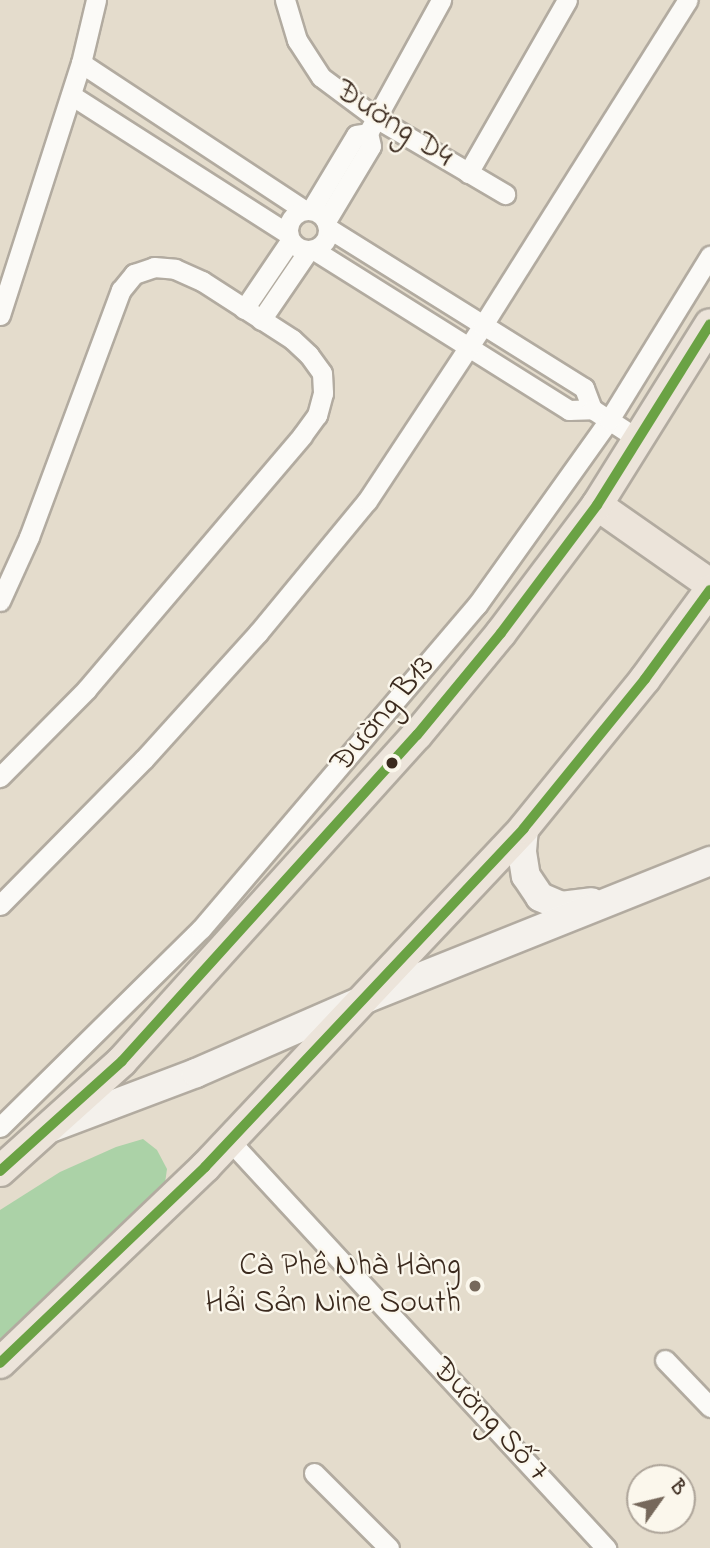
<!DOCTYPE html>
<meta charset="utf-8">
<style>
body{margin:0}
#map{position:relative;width:710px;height:1548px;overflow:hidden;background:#e4dccc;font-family:"Indie Flower",sans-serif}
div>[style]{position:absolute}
.green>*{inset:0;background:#abd2a7}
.roads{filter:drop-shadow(2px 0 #b2aba0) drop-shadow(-2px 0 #b2aba0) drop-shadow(0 2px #b2aba0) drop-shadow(0 -2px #b2aba0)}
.street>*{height:19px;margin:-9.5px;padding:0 9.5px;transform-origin:9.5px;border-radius:9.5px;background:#fbfaf7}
.street>.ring{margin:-9.5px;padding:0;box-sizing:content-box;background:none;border:19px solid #fbfaf7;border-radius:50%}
.secondary>*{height:28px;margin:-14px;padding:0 14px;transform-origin:14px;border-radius:14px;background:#f4f1ec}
.primary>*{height:30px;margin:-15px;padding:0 15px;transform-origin:15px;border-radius:15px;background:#ece4da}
.bus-1>*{height:10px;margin:-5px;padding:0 5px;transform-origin:5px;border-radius:5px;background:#6aa244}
.dots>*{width:19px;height:19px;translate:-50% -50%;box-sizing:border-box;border:4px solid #fbf7ec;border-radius:50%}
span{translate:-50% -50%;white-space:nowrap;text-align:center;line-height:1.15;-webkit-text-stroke:5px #fbf7ec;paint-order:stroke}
.street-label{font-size:32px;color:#3b2a1e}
.poi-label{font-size:32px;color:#3b2a1e}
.right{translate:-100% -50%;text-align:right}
.north{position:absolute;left:626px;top:1464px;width:70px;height:70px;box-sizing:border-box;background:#fbf7ec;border:2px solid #aea59a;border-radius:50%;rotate:56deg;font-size:19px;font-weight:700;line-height:28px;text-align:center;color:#3b2a1e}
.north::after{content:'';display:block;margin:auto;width:24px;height:32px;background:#76685b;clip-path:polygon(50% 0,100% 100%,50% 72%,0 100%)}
</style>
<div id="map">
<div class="green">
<i style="clip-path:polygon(143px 1139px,157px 1150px,167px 1169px,165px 1183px,0 1341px,0 1210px,60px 1172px,116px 1147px)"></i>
</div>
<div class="roads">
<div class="street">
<i style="left:285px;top:0;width:42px;rotate:73.3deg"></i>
<i style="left:297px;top:40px;width:44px;rotate:57deg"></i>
<i style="left:321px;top:77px;width:69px;rotate:36.7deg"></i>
<i style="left:376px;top:118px;width:150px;rotate:30.5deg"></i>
<i style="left:81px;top:63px;width:267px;rotate:33.4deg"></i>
<i style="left:71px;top:95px;width:258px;rotate:32.6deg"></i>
<i style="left:368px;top:133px;width:152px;rotate:-61.2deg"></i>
<i style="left:468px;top:173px;width:199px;rotate:-60.2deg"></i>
<i class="ring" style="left:288px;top:210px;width:21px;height:21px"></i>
<i style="left:311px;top:210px;width:87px;rotate:-59deg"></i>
<i style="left:356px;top:135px;width:12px;rotate:-9deg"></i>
<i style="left:326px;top:221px;width:87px;rotate:-59deg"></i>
<i style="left:371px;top:146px;width:13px;rotate:-103deg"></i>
<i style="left:328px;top:228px;width:302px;rotate:32deg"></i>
<i style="left:584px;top:388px;width:22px;rotate:69deg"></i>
<i style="left:314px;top:250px;width:301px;rotate:32.1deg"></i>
<i style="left:569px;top:410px;width:23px;rotate:-2deg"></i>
<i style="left:592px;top:409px;width:55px;rotate:33.1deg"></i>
<i style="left:244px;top:309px;width:82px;rotate:-55.9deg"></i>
<i style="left:0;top:315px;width:265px;rotate:-72.2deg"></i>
<i style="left:81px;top:63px;width:65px;rotate:-76.6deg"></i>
<i style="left:261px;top:320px;width:83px;rotate:-55.7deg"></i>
<i style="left:0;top:601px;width:70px;rotate:-65.6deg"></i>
<i style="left:29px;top:537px;width:264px;rotate:-69.6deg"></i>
<i style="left:121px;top:290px;width:21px;rotate:-51deg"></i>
<i style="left:134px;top:274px;width:21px;rotate:-19deg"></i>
<i style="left:154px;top:267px;width:21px;rotate:5deg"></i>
<i style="left:175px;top:269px;width:30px;rotate:24deg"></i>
<i style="left:202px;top:281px;width:107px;rotate:32.8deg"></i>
<i style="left:292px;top:339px;width:23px;rotate:43deg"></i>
<i style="left:309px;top:355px;width:22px;rotate:54deg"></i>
<i style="left:322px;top:373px;width:20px;rotate:87deg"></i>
<i style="left:323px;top:393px;width:23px;rotate:105deg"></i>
<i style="left:317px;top:415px;width:26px;rotate:126deg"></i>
<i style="left:302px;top:436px;width:332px;rotate:130.4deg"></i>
<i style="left:87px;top:689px;width:124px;rotate:134.7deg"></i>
<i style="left:0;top:905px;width:205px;rotate:-45.4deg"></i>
<i style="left:144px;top:759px;width:170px;rotate:-47.9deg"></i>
<i style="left:258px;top:633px;width:171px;rotate:-50.5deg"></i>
<i style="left:367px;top:501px;width:211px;rotate:-56.6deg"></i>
<i style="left:483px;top:325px;width:384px;rotate:-57.8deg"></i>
<i style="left:0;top:1127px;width:282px;rotate:-44.6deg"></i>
<i style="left:201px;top:929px;width:426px;rotate:-49.6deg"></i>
<i style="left:477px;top:605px;width:227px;rotate:-54.5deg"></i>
<i style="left:609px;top:420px;width:193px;rotate:-58.4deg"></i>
<i style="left:229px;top:1140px;width:556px;rotate:47.26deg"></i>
<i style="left:665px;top:1360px;width:65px;rotate:46.2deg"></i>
<i style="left:314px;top:1473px;width:106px;rotate:45deg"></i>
</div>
<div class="secondary">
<i style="left:524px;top:828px;width:24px;rotate:95deg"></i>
<i style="left:522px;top:852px;width:24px;rotate:81deg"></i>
<i style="left:526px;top:876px;width:25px;rotate:56deg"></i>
<i style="left:540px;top:897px;width:23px;rotate:23deg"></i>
<i style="left:561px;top:906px;width:31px;rotate:-7deg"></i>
<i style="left:48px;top:1129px;width:158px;rotate:-20.7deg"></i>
<i style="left:196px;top:1073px;width:184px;rotate:-23.6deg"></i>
<i style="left:365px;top:999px;width:372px;rotate:-21.8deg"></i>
</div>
<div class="primary">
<i style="left:597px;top:505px;width:138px;rotate:35deg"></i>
<i style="left:0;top:1171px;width:164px;rotate:-42deg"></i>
<i style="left:122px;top:1061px;width:440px;rotate:-47.9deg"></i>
<i style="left:417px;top:735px;width:132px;rotate:-50.5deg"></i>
<i style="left:501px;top:633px;width:160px;rotate:-53.1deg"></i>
<i style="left:597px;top:505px;width:213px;rotate:-58deg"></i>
<i style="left:0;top:1363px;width:284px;rotate:-43.7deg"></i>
<i style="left:205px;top:1167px;width:465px;rotate:-46.7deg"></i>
<i style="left:524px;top:828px;width:192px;rotate:-50.9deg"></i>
<i style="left:645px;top:679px;width:110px;rotate:-53.9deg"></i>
</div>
</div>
<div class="bus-1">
<i style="left:0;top:1171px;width:164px;rotate:-42deg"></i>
<i style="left:122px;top:1061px;width:440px;rotate:-47.9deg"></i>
<i style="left:417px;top:735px;width:132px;rotate:-50.5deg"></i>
<i style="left:501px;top:633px;width:160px;rotate:-53.1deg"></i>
<i style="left:597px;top:505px;width:213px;rotate:-58deg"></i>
<i style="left:0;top:1363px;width:284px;rotate:-43.7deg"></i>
<i style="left:205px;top:1167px;width:465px;rotate:-46.7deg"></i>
<i style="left:524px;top:828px;width:192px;rotate:-50.9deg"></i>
<i style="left:645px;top:679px;width:110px;rotate:-53.9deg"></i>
</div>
<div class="dots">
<i style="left:392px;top:763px;background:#3b2a1e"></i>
<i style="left:475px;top:1286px;background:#76685b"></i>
</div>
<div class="street-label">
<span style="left:393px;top:125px;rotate:33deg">Đường D4</span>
<span style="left:384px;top:715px;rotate:-50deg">Đường B13</span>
<span style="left:489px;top:1421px;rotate:47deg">Đường Số 7</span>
</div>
<div class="poi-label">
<span class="right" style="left:461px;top:1286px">Cà Phê Nhà Hàng<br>Hải Sản Nine South</span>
</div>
<div class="north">B</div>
</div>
